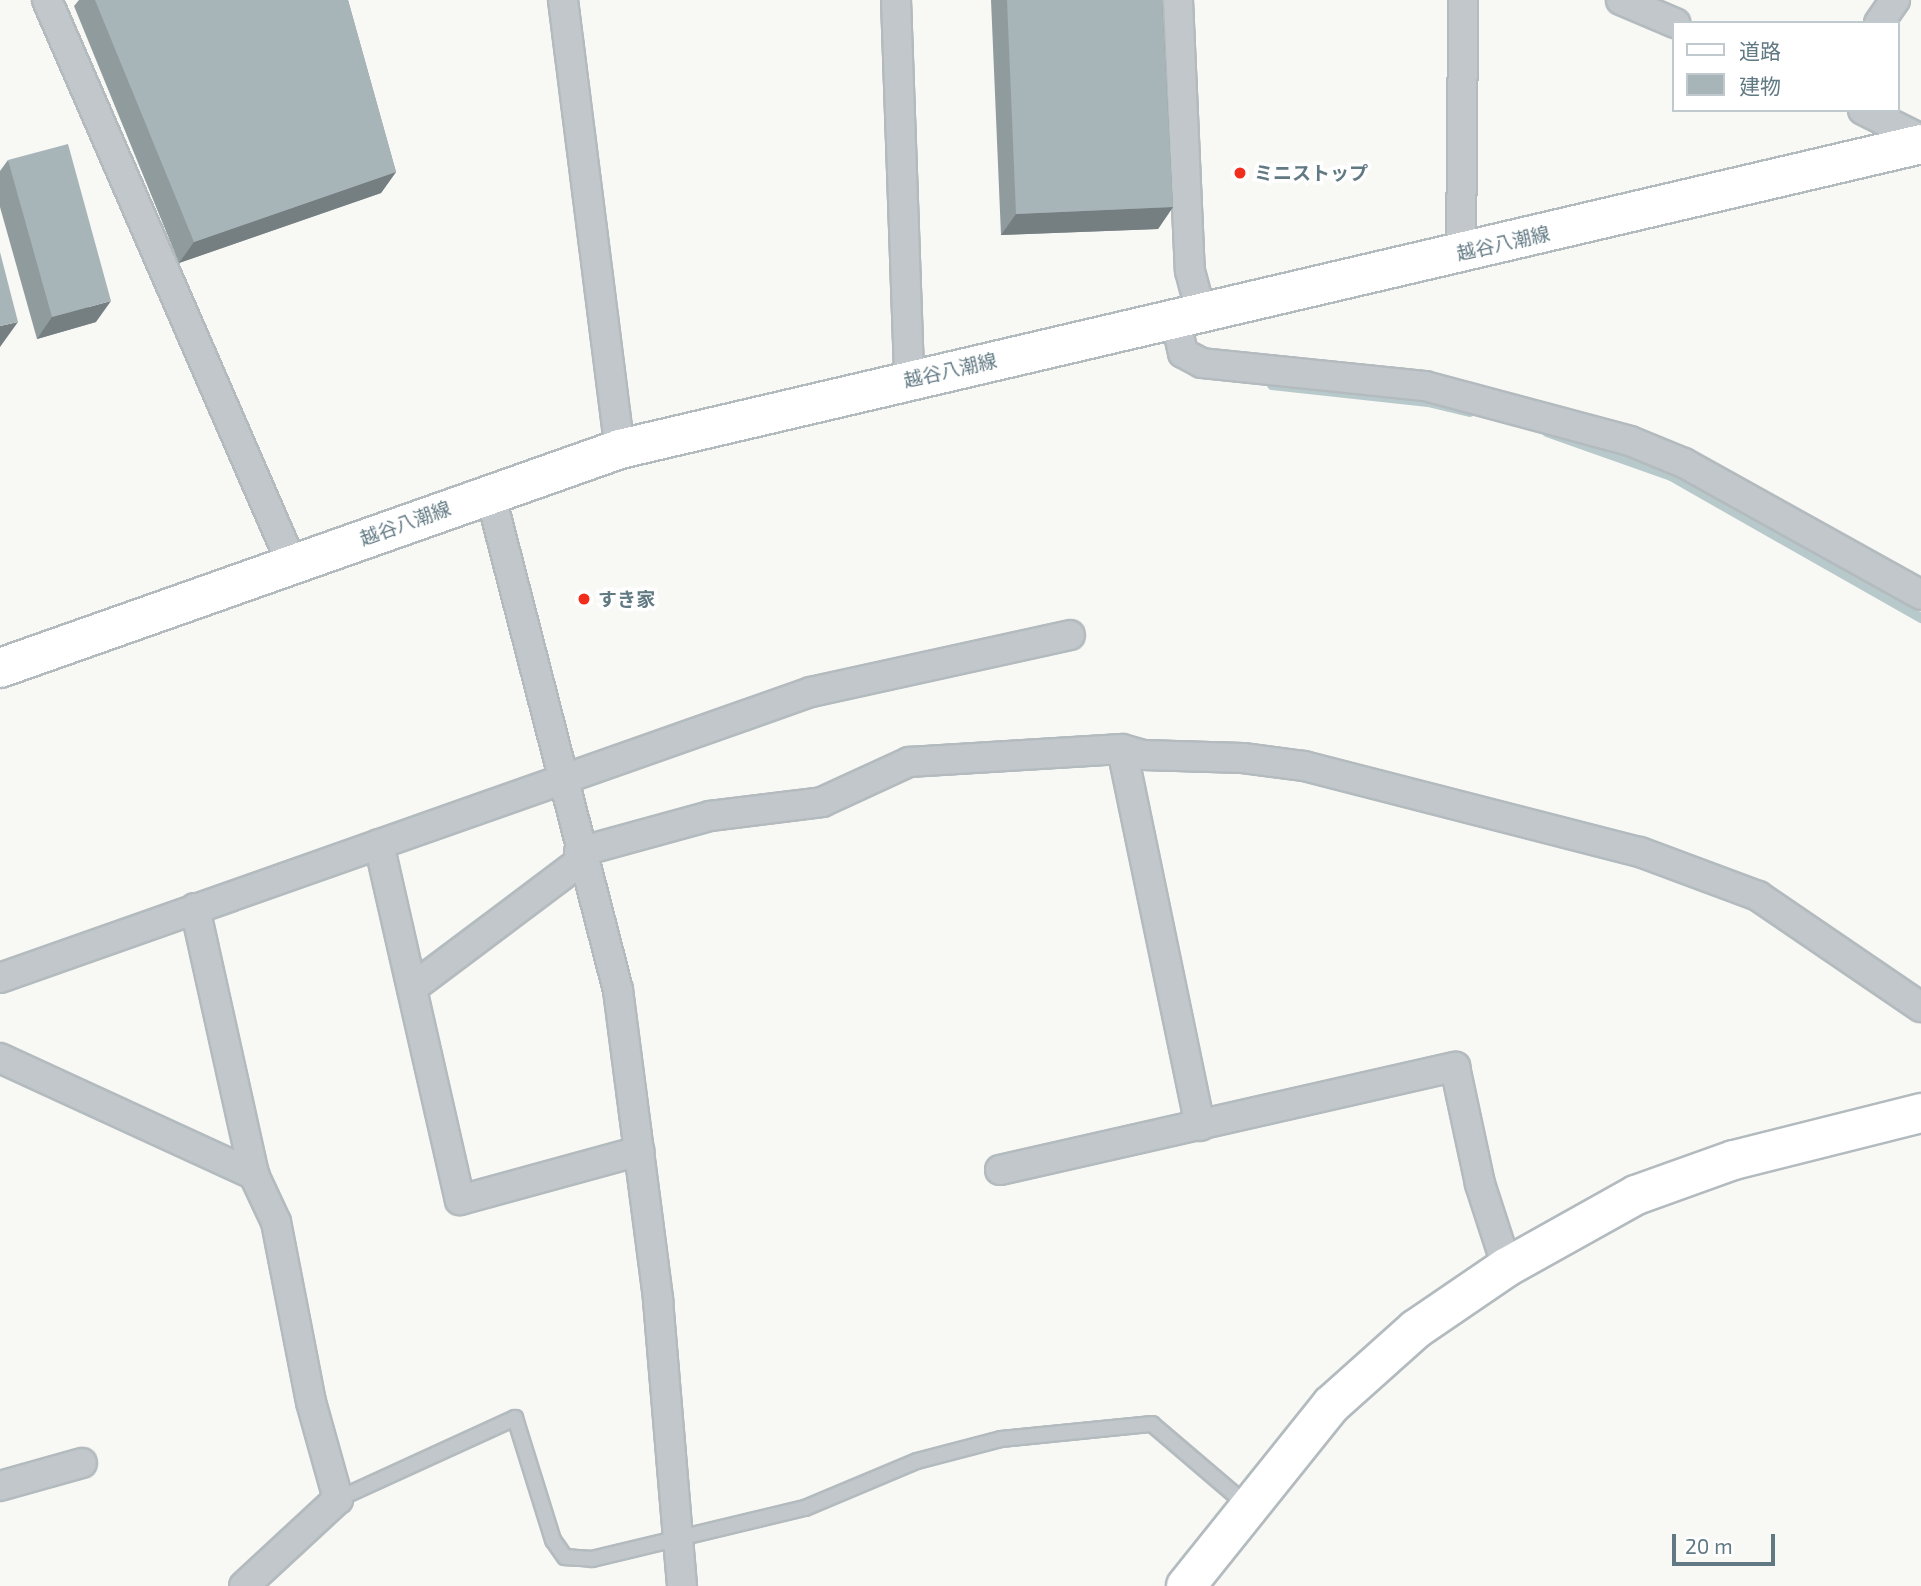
<!DOCTYPE html>
<meta charset="utf-8">
<style>
body{margin:0}
#map{position:relative;width:1921px;height:1586px;overflow:hidden;background:#f8f8f5;font-family:"Exo 2","Noto Sans JP",sans-serif}
div>[style]{position:absolute}
.stream>*{height:10px;margin:-5px;padding:0 5px;transform-origin:5px;border-radius:5px;background:#b7c9cb}
.roads{filter:drop-shadow(2px 0 #b3bbbf) drop-shadow(-2px 0 #b3bbbf) drop-shadow(0 2px #b3bbbf) drop-shadow(0 -2px #b3bbbf)}
.lane>*{height:14px;margin:-7px;padding:0 7px;transform-origin:7px;border-radius:7px;background:#c1c7ca}
.street>*{height:28px;margin:-14px;padding:0 14px;transform-origin:14px;border-radius:14px;background:#c1c7ca}
.secondary>*{height:38px;margin:-19px;padding:0 19px;transform-origin:19px;border-radius:19px;background:#fff}
.wall>*{inset:0;background:#909b9e}
.shaded-wall>*{inset:0;background:#757e81}
.building>*{inset:0;background:#a7b4b8}
.dots>*{width:19px;height:19px;translate:-50% -50%;box-sizing:border-box;border:4px solid #fff;border-radius:50%}
span{translate:-50% -50%;white-space:nowrap;text-align:center;line-height:1.15;-webkit-text-stroke:7px #fff;paint-order:stroke}
.poi-label{font-size:19px;color:#617983;font-weight:700}
.left{translate:0 -50%;text-align:left}
.street-label{font-size:19px;color:#617983}
.legend{position:absolute;left:1672px;top:21px;width:228px;height:91px;box-sizing:border-box;background:#fff;border:2px solid #c0c9cd;margin:0;padding:9px 12px;list-style:none;font-size:21px;color:#617983}
.legend li{display:flex;align-items:center;gap:14px;height:35px}
.legend b{width:35px;border:2px solid #c0c9cd}
.scale{position:absolute;left:1672px;top:1534px;width:103px;height:32px;box-sizing:border-box;border:4px solid #617983;border-top:0;padding-left:9px;font-size:21px;line-height:24px;white-space:nowrap;color:#617983;-webkit-text-stroke:5px #fff;paint-order:stroke}
</style>
<div id="map">
<div class="stream">
<i style="left:1272px;top:385px;width:157px;rotate:6.2deg"></i>
<i style="left:1428px;top:402px;width:43px;rotate:13.4deg"></i>
<i style="left:1547px;top:432px;width:132px;rotate:19.5deg"></i>
<i style="left:1671px;top:476px;width:288px;rotate:29.6deg"></i>
</div>
<div class="roads">
<div class="lane">
<i style="left:338px;top:1499px;width:195px;rotate:-24.6deg"></i>
<i style="left:515px;top:1418px;width:128px;rotate:72.7deg"></i>
<i style="left:553px;top:1540px;width:21px;rotate:55deg"></i>
<i style="left:565px;top:1557px;width:27px;rotate:4deg"></i>
<i style="left:592px;top:1559px;width:219px;rotate:-13.5deg"></i>
<i style="left:805px;top:1508px;width:121px;rotate:-22.8deg"></i>
<i style="left:917px;top:1461px;width:87px;rotate:-14.7deg"></i>
<i style="left:1001px;top:1439px;width:152px;rotate:-5.7deg"></i>
<i style="left:1152px;top:1424px;width:125px;rotate:40.5deg"></i>
</div>
<div class="street">
<i style="left:47px;top:0;width:615px;rotate:66.52deg"></i>
<i style="left:563px;top:0;width:453px;rotate:82.8deg"></i>
<i style="left:896px;top:0;width:380px;rotate:88deg"></i>
<i style="left:1178px;top:0;width:271px;rotate:87.5deg"></i>
<i style="left:1190px;top:271px;width:42px;rotate:75deg"></i>
<i style="left:1621px;top:0;width:59px;rotate:23.1deg"></i>
<i style="left:1879px;top:23px;width:28px;rotate:-55deg"></i>
<i style="left:1863px;top:110px;width:65px;rotate:26.6deg"></i>
<i style="left:1461px;top:253px;width:253px;rotate:-89.5deg"></i>
<i style="left:1175px;top:318px;width:36px;rotate:77deg"></i>
<i style="left:1183px;top:353px;width:21px;rotate:28deg"></i>
<i style="left:1202px;top:363px;width:224px;rotate:5.9deg"></i>
<i style="left:1425px;top:386px;width:212px;rotate:15deg"></i>
<i style="left:1630px;top:441px;width:58px;rotate:22.2deg"></i>
<i style="left:1684px;top:463px;width:271px;rotate:29.1deg"></i>
<i style="left:490px;top:493px;width:513px;rotate:75.56deg"></i>
<i style="left:618px;top:990px;width:313px;rotate:82.6deg"></i>
<i style="left:658px;top:1300px;width:287px;rotate:85.2deg"></i>
<i style="left:1122px;top:749px;width:385px;rotate:78.3deg"></i>
<i style="left:379px;top:844px;width:365px;rotate:77.2deg"></i>
<i style="left:460px;top:1200px;width:186px;rotate:-15.3deg"></i>
<i style="left:579px;top:852px;width:136px;rotate:-15.4deg"></i>
<i style="left:710px;top:816px;width:113px;rotate:-7.1deg"></i>
<i style="left:822px;top:802px;width:96px;rotate:-24.7deg"></i>
<i style="left:909px;top:762px;width:213px;rotate:-3.5deg"></i>
<i style="left:1122px;top:749px;width:22px;rotate:16deg"></i>
<i style="left:1143px;top:755px;width:100px;rotate:1.7deg"></i>
<i style="left:1243px;top:758px;width:62px;rotate:7.5deg"></i>
<i style="left:1304px;top:766px;width:347px;rotate:14.4deg"></i>
<i style="left:1640px;top:852px;width:126px;rotate:20.4deg"></i>
<i style="left:1758px;top:896px;width:197px;rotate:34.3deg"></i>
<i style="left:195px;top:908px;width:273px;rotate:77.5deg"></i>
<i style="left:254px;top:1175px;width:52px;rotate:64.9deg"></i>
<i style="left:276px;top:1222px;width:183px;rotate:79deg"></i>
<i style="left:311px;top:1402px;width:101px;rotate:74.4deg"></i>
<i style="left:338px;top:1499px;width:128px;rotate:137.2deg"></i>
<i style="left:0;top:978px;width:860px;rotate:-19.43deg"></i>
<i style="left:811px;top:692px;width:265px;rotate:-12.4deg"></i>
<i style="left:412px;top:988px;width:211px;rotate:-36.9deg"></i>
<i style="left:0;top:1058px;width:280px;rotate:24.7deg"></i>
<i style="left:1000px;top:1170px;width:467px;rotate:-12.8deg"></i>
<i style="left:1455px;top:1067px;width:120px;rotate:77.9deg"></i>
<i style="left:1480px;top:1184px;width:87px;rotate:72deg"></i>
<i style="left:0;top:1486px;width:85px;rotate:-15.7deg"></i>
</div>
<div class="secondary">
<i style="left:0;top:668px;width:658px;rotate:-19.45deg"></i>
<i style="left:620px;top:449px;width:1336px;rotate:-13.19deg"></i>
<i style="left:1186px;top:1586px;width:232px;rotate:-51.3deg"></i>
<i style="left:1331px;top:1405px;width:114px;rotate:-41.8deg"></i>
<i style="left:1416px;top:1329px;width:110px;rotate:-34.3deg"></i>
<i style="left:1507px;top:1267px;width:148px;rotate:-29.2deg"></i>
<i style="left:1636px;top:1195px;width:104px;rotate:-19.7deg"></i>
<i style="left:1734px;top:1160px;width:193px;rotate:-14.1deg"></i>
</div>
</div>
<div class="wall">
<i style="clip-path:polygon(79px 0,348px 0,396px 172px,381px 193px,179px 263px,74px 6px)"></i>
<i style="clip-path:polygon(991px 0,1162px 0,1173px 207px,1158px 229px,1001px 235px)"></i>
<i style="clip-path:polygon(8px 160px,96px 322px,37px 339px,0 207px,0 171px)"></i>
</div>
<div class="shaded-wall">
<i style="clip-path:polygon(396px 172px,381px 193px,179px 263px,194px 242px)"></i>
<i style="clip-path:polygon(1173px 207px,1158px 229px,1001px 235px,1016px 214px)"></i>
<i style="clip-path:polygon(111px 301px,96px 322px,37px 339px,52px 317px)"></i>
<i style="clip-path:polygon(18px 322px,0 347px,0 326px)"></i>
</div>
<div class="building">
<i style="clip-path:polygon(95px 0,348px 0,396px 172px,194px 242px)"></i>
<i style="clip-path:polygon(1007px 0,1162px 0,1173px 207px,1016px 214px)"></i>
<i style="clip-path:polygon(68px 144px,111px 301px,52px 317px,8px 160px)"></i>
<i style="clip-path:polygon(0 252px,18px 322px,0 326px)"></i>
</div>
<div class="dots">
<i style="left:1240px;top:173px;background:#f12d1c"></i>
<i style="left:584px;top:599px;background:#f12d1c"></i>
</div>
<div class="poi-label">
<span class="left" style="left:1254px;top:173px">ミニストップ</span>
<span class="left" style="left:598px;top:599px">すき家</span>
</div>
<div class="street-label">
<span style="left:1503px;top:243px;rotate:-13deg">越谷八潮線</span>
<span style="left:950px;top:370px;rotate:-13deg">越谷八潮線</span>
<span style="left:405px;top:523px;rotate:-20deg">越谷八潮線</span>
</div>
<ul class="legend">
<li><b style="height:9px;background:#fff"></b>道路</li>
<li><b style="height:19px;background:#a7b4b8"></b>建物</li>
</ul>
<div class="scale">20 m</div>
</div>
